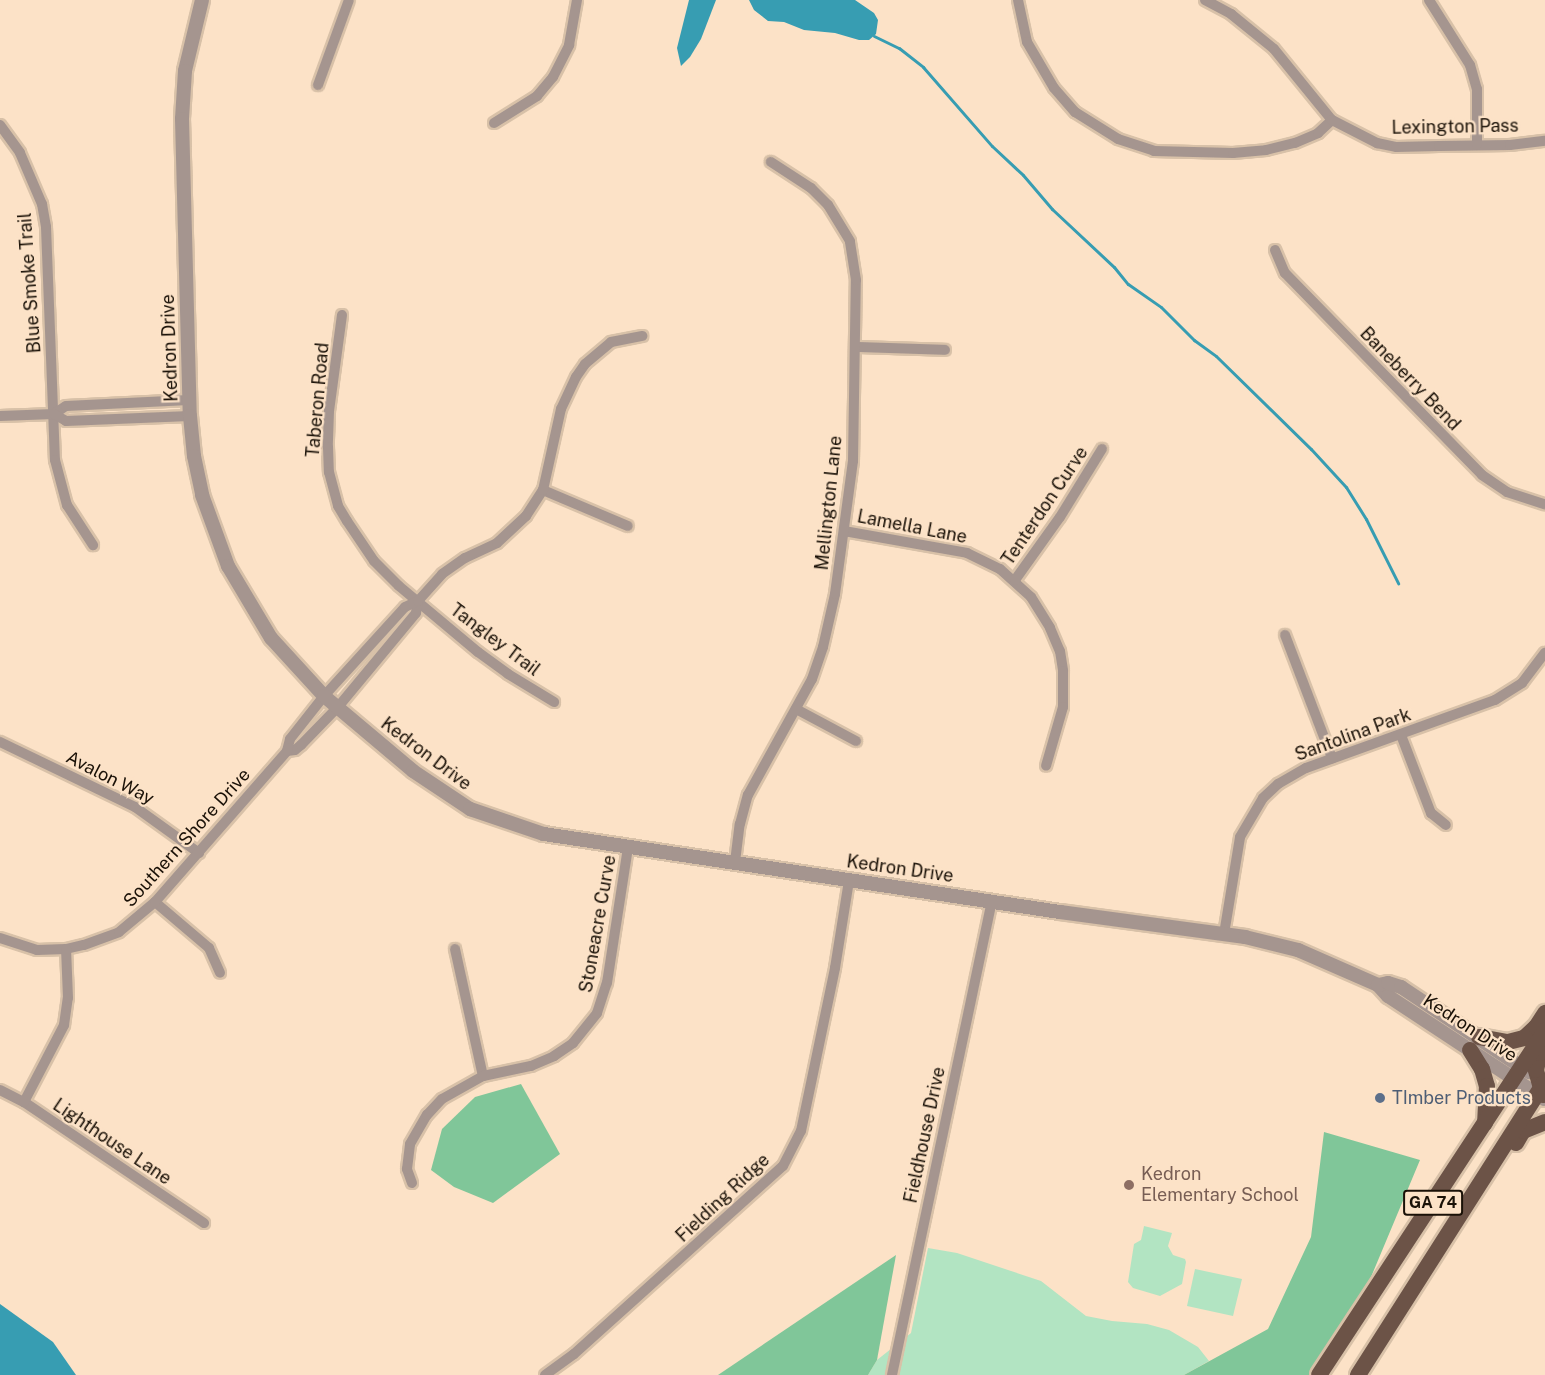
<!DOCTYPE html>
<style>
body{margin:0}
#map{position:relative;width:1545px;height:1375px;overflow:hidden;background:#fce2c7;font-family:"Public Sans",sans-serif}
div>[style]{position:absolute}
.green>*{inset:0;background:#b2e4c2}
.forest>*{inset:0;background:#80c699}
.water>*{inset:0;background:#379db2}
.stream>*{height:3px;margin:-1.5px;padding:0 1.5px;transform-origin:1.5px;border-radius:1.5px;background:#379db2}
.roads{filter:drop-shadow(2px 0 #d8c1a8) drop-shadow(-2px 0 #d8c1a8) drop-shadow(0 2px #d8c1a8) drop-shadow(0 -2px #d8c1a8)}
.minor>*{height:10px;margin:-5px;padding:0 5px;transform-origin:5px;border-radius:5px;background:#a5958f}
.tertiary>*{height:14px;margin:-7px;padding:0 7px;transform-origin:7px;border-radius:7px;background:#a5958f}
.primary>*{height:16px;margin:-8px;padding:0 8px;transform-origin:8px;border-radius:8px;background:#6c5347}
.dots>*{width:16px;height:16px;translate:-50% -50%;box-sizing:border-box;border:3px solid #fce2c7;border-radius:50%}
span{translate:-50% -50%;white-space:nowrap;text-align:center;line-height:1.15;-webkit-text-stroke:4.5px #fce2c7;paint-order:stroke}
.shield-label span{padding:2px 4px;background:#fce2c7;border:2px solid;border-radius:4px;-webkit-text-stroke-width:0}
.shield-label{font-size:16px;color:#1a1107;font-weight:700}
.street-label{font-size:18px;color:#1a1107}
.service-label{font-size:18px;color:#4e5e75}
.left{translate:0 -50%;text-align:left}
.education-label{font-size:18px;color:#785e54}
</style>
<div id="map">
<div class="green">
<i style="clip-path:polygon(1144px 1226px,1172px 1233px,1168px 1246px,1173px 1255px,1185px 1259px,1186px 1262px,1182px 1284px,1160px 1296px,1133px 1288px,1128px 1282px,1134px 1244px,1141px 1240px)"></i>
<i style="clip-path:polygon(928px 1248px,957px 1253px,1041px 1281px,1086px 1316px,1112px 1321px,1147px 1324px,1169px 1330px,1198px 1347px,1209px 1361px,1184px 1375px,868px 1375px,877px 1360px,911px 1333px)"></i>
<i style="clip-path:polygon(1195px 1269px,1242px 1279px,1233px 1316px,1187px 1306px)"></i>
</div>
<div class="forest">
<i style="clip-path:polygon(521px 1084px,560px 1154px,493px 1203px,454px 1187px,431px 1170px,442px 1129px,475px 1097px)"></i>
<i style="clip-path:polygon(1324px 1132px,1420px 1160px,1330px 1375px,1184px 1375px,1268px 1329px,1311px 1237px)"></i>
<i style="clip-path:polygon(896px 1255px,877px 1360px,868px 1375px,718px 1375px)"></i>
</div>
<div class="water">
<i style="clip-path:polygon(689px 0,716px 0,701px 39px,690px 57px,681px 66px,677px 48px)"></i>
<i style="clip-path:polygon(749px 0,855px 0,874px 13px,878px 20px,876px 34px,869px 40px,859px 40px,835px 33px,804px 30px,784px 22px,768px 21px,754px 10px)"></i>
<i style="clip-path:polygon(0 1304px,53px 1342px,76px 1375px,0 1375px)"></i>
</div>
<div class="stream">
<i style="left:874px;top:36px;width:28px;rotate:26deg"></i>
<i style="left:899px;top:48px;width:31px;rotate:38deg"></i>
<i style="left:923px;top:67px;width:105px;rotate:48.9deg"></i>
<i style="left:992px;top:146px;width:42px;rotate:43.1deg"></i>
<i style="left:1023px;top:175px;width:45px;rotate:49.5deg"></i>
<i style="left:1052px;top:209px;width:85px;rotate:43.1deg"></i>
<i style="left:1114px;top:267px;width:22px;rotate:51deg"></i>
<i style="left:1128px;top:284px;width:40px;rotate:34.9deg"></i>
<i style="left:1161px;top:307px;width:47px;rotate:45deg"></i>
<i style="left:1194px;top:340px;width:27px;rotate:36deg"></i>
<i style="left:1216px;top:356px;width:133px;rotate:44.4deg"></i>
<i style="left:1311px;top:449px;width:52px;rotate:47.4deg"></i>
<i style="left:1346px;top:487px;width:38px;rotate:58deg"></i>
<i style="left:1366px;top:519px;width:72px;rotate:63.4deg"></i>
</div>
<div class="roads">
<div class="minor">
<i style="left:1018px;top:0;width:43px;rotate:77.9deg"></i>
<i style="left:1027px;top:42px;width:53px;rotate:59.6deg"></i>
<i style="left:1054px;top:88px;width:32px;rotate:49deg"></i>
<i style="left:1075px;top:112px;width:51px;rotate:32.1deg"></i>
<i style="left:1118px;top:139px;width:38px;rotate:18deg"></i>
<i style="left:1154px;top:151px;width:79px;rotate:1.5deg"></i>
<i style="left:1233px;top:153px;width:33px;rotate:-5deg"></i>
<i style="left:1266px;top:150px;width:30px;rotate:-14deg"></i>
<i style="left:1295px;top:143px;width:25px;rotate:-23deg"></i>
<i style="left:1318px;top:133px;width:19px;rotate:-43deg"></i>
<i style="left:1205px;top:0;width:30px;rotate:28deg"></i>
<i style="left:1231px;top:14px;width:55px;rotate:39.1deg"></i>
<i style="left:1274px;top:49px;width:92px;rotate:50.8deg"></i>
<i style="left:1332px;top:120px;width:51px;rotate:27.1deg"></i>
<i style="left:1377px;top:143px;width:19px;rotate:12deg"></i>
<i style="left:1396px;top:147px;width:43px;rotate:-1.3deg"></i>
<i style="left:1439px;top:146px;width:71px;rotate:-0.8deg"></i>
<i style="left:1510px;top:145px;width:35px;rotate:-7deg"></i>
<i style="left:1429px;top:0;width:77px;rotate:57.8deg"></i>
<i style="left:1470px;top:65px;width:25px;rotate:74deg"></i>
<i style="left:1477px;top:89px;width:56px;rotate:90deg"></i>
<i style="left:318px;top:85px;width:90px;rotate:-70deg"></i>
<i style="left:494px;top:123px;width:51px;rotate:-32.1deg"></i>
<i style="left:537px;top:96px;width:25px;rotate:-50deg"></i>
<i style="left:553px;top:77px;width:36px;rotate:-63deg"></i>
<i style="left:569px;top:45px;width:46px;rotate:-79.9deg"></i>
<i style="left:0;top:125px;width:34px;rotate:54deg"></i>
<i style="left:20px;top:153px;width:56px;rotate:66.7deg"></i>
<i style="left:42px;top:204px;width:23px;rotate:80deg"></i>
<i style="left:46px;top:227px;width:233px;rotate:87.8deg"></i>
<i style="left:55px;top:460px;width:47px;rotate:75.1deg"></i>
<i style="left:67px;top:505px;width:48px;rotate:57deg"></i>
<i style="left:1275px;top:250px;width:25px;rotate:67deg"></i>
<i style="left:1285px;top:273px;width:282px;rotate:45.7deg"></i>
<i style="left:1482px;top:475px;width:30px;rotate:34deg"></i>
<i style="left:1507px;top:492px;width:40px;rotate:18deg"></i>
<i style="left:342px;top:315px;width:97px;rotate:97.7deg"></i>
<i style="left:329px;top:411px;width:36px;rotate:92deg"></i>
<i style="left:328px;top:447px;width:25px;rotate:88deg"></i>
<i style="left:329px;top:472px;width:35px;rotate:75deg"></i>
<i style="left:338px;top:506px;width:17px;rotate:59deg"></i>
<i style="left:347px;top:521px;width:48px;rotate:56deg"></i>
<i style="left:374px;top:561px;width:35px;rotate:45deg"></i>
<i style="left:399px;top:586px;width:103px;rotate:39.9deg"></i>
<i style="left:478px;top:652px;width:37px;rotate:36deg"></i>
<i style="left:508px;top:674px;width:54px;rotate:31.3deg"></i>
<i style="left:856px;top:347px;width:89px;rotate:1.9deg"></i>
<i style="left:54px;top:414px;width:14px;rotate:-34deg"></i>
<i style="left:66px;top:406px;width:123px;rotate:-2.8deg"></i>
<i style="left:0;top:416px;width:54px;rotate:-2.1deg"></i>
<i style="left:54px;top:414px;width:14px;rotate:30deg"></i>
<i style="left:66px;top:421px;width:124px;rotate:-2.3deg"></i>
<i style="left:543px;top:490px;width:92px;rotate:23deg"></i>
<i style="left:844px;top:531px;width:125px;rotate:10.1deg"></i>
<i style="left:967px;top:553px;width:37px;rotate:26deg"></i>
<i style="left:1000px;top:569px;width:42px;rotate:42.1deg"></i>
<i style="left:1031px;top:597px;width:36px;rotate:58deg"></i>
<i style="left:1050px;top:628px;width:25px;rotate:67deg"></i>
<i style="left:1060px;top:651px;width:20px;rotate:81deg"></i>
<i style="left:1063px;top:671px;width:36px;rotate:90deg"></i>
<i style="left:1063px;top:707px;width:61px;rotate:106.1deg"></i>
<i style="left:1015px;top:580px;width:77px;rotate:-54.5deg"></i>
<i style="left:1060px;top:517px;width:80px;rotate:-58.3deg"></i>
<i style="left:1285px;top:635px;width:132px;rotate:69.1deg"></i>
<i style="left:796px;top:709px;width:68px;rotate:28.1deg"></i>
<i style="left:1401px;top:735px;width:84px;rotate:69deg"></i>
<i style="left:1431px;top:813px;width:19px;rotate:39deg"></i>
<i style="left:0;top:742px;width:150px;rotate:25.7deg"></i>
<i style="left:135px;top:807px;width:79px;rotate:35.7deg"></i>
<i style="left:287px;top:751px;width:8px;rotate:-7deg"></i>
<i style="left:295px;top:750px;width:8px;rotate:-40deg"></i>
<i style="left:301px;top:745px;width:53px;rotate:-45.8deg"></i>
<i style="left:338px;top:707px;width:122px;rotate:-50.3deg"></i>
<i style="left:416px;top:613px;width:12px;rotate:-81deg"></i>
<i style="left:735px;top:862px;width:38px;rotate:-83deg"></i>
<i style="left:740px;top:824px;width:30px;rotate:-75deg"></i>
<i style="left:748px;top:795px;width:132px;rotate:-61.1deg"></i>
<i style="left:812px;top:679px;width:34px;rotate:-71deg"></i>
<i style="left:823px;top:647px;width:54px;rotate:-77.2deg"></i>
<i style="left:835px;top:594px;width:134px;rotate:-82.3deg"></i>
<i style="left:853px;top:461px;width:181px;rotate:-89.1deg"></i>
<i style="left:856px;top:280px;width:39px;rotate:-99deg"></i>
<i style="left:850px;top:241px;width:42px;rotate:-121.4deg"></i>
<i style="left:828px;top:205px;width:24px;rotate:-135deg"></i>
<i style="left:811px;top:188px;width:48px;rotate:-147deg"></i>
<i style="left:155px;top:902px;width:71px;rotate:40.4deg"></i>
<i style="left:209px;top:948px;width:27px;rotate:66deg"></i>
<i style="left:1224px;top:934px;width:98px;rotate:-80.6deg"></i>
<i style="left:1240px;top:837px;width:45px;rotate:-59.5deg"></i>
<i style="left:1263px;top:798px;width:21px;rotate:-43deg"></i>
<i style="left:1278px;top:784px;width:32px;rotate:-30deg"></i>
<i style="left:1306px;top:768px;width:201px;rotate:-19.8deg"></i>
<i style="left:1495px;top:700px;width:32px;rotate:-32deg"></i>
<i style="left:1522px;top:683px;width:38px;rotate:-53deg"></i>
<i style="left:0;top:938px;width:39px;rotate:18deg"></i>
<i style="left:37px;top:950px;width:29px;rotate:-2deg"></i>
<i style="left:66px;top:949px;width:18px;rotate:-13deg"></i>
<i style="left:84px;top:945px;width:37px;rotate:-20deg"></i>
<i style="left:119px;top:932px;width:47px;rotate:-39.8deg"></i>
<i style="left:155px;top:902px;width:201px;rotate:-48.8deg"></i>
<i style="left:287px;top:751px;width:12px;rotate:-76deg"></i>
<i style="left:290px;top:739px;width:55px;rotate:-51.7deg"></i>
<i style="left:324px;top:696px;width:120px;rotate:-47.7deg"></i>
<i style="left:405px;top:607px;width:14px;rotate:-25deg"></i>
<i style="left:418px;top:601px;width:36px;rotate:-48deg"></i>
<i style="left:442px;top:574px;width:28px;rotate:-35deg"></i>
<i style="left:465px;top:558px;width:35px;rotate:-25deg"></i>
<i style="left:497px;top:543px;width:40px;rotate:-43deg"></i>
<i style="left:526px;top:516px;width:31px;rotate:-57deg"></i>
<i style="left:543px;top:490px;width:83px;rotate:-77.5deg"></i>
<i style="left:561px;top:409px;width:35px;rotate:-65deg"></i>
<i style="left:576px;top:377px;width:16px;rotate:-55deg"></i>
<i style="left:585px;top:364px;width:34px;rotate:-40deg"></i>
<i style="left:611px;top:342px;width:32px;rotate:-11deg"></i>
<i style="left:455px;top:949px;width:130px;rotate:77.6deg"></i>
<i style="left:0;top:1090px;width:27px;rotate:27deg"></i>
<i style="left:24px;top:1102px;width:217px;rotate:33.9deg"></i>
<i style="left:24px;top:1102px;width:87px;rotate:-62.5deg"></i>
<i style="left:64px;top:1025px;width:27px;rotate:-82deg"></i>
<i style="left:68px;top:998px;width:49px;rotate:-92.3deg"></i>
<i style="left:412px;top:1183px;width:15px;rotate:-110deg"></i>
<i style="left:407px;top:1169px;width:25px;rotate:-83deg"></i>
<i style="left:410px;top:1144px;width:34px;rotate:-60deg"></i>
<i style="left:427px;top:1115px;width:22px;rotate:-47deg"></i>
<i style="left:442px;top:1099px;width:47px;rotate:-29.3deg"></i>
<i style="left:483px;top:1076px;width:49px;rotate:-11.8deg"></i>
<i style="left:531px;top:1066px;width:25px;rotate:-23deg"></i>
<i style="left:554px;top:1056px;width:23px;rotate:-34deg"></i>
<i style="left:573px;top:1043px;width:38px;rotate:-51deg"></i>
<i style="left:597px;top:1013px;width:32px;rotate:-72deg"></i>
<i style="left:607px;top:983px;width:137px;rotate:-81.2deg"></i>
<i style="left:545px;top:1375px;width:36px;rotate:-36deg"></i>
<i style="left:574px;top:1354px;width:281px;rotate:-42deg"></i>
<i style="left:783px;top:1166px;width:39px;rotate:-63deg"></i>
<i style="left:801px;top:1131px;width:167px;rotate:-78.2deg"></i>
<i style="left:835px;top:968px;width:88px;rotate:-80.9deg"></i>
<i style="left:892px;top:1375px;width:484px;rotate:-78.1deg"></i>
</div>
<div class="tertiary">
<i style="left:202px;top:0;width:73px;rotate:103.5deg"></i>
<i style="left:185px;top:71px;width:48px;rotate:93.6deg"></i>
<i style="left:182px;top:119px;width:297px;rotate:88.5deg"></i>
<i style="left:190px;top:416px;width:40px;rotate:84.3deg"></i>
<i style="left:194px;top:456px;width:40px;rotate:78deg"></i>
<i style="left:202px;top:495px;width:76px;rotate:69.9deg"></i>
<i style="left:228px;top:566px;width:84px;rotate:59.2deg"></i>
<i style="left:271px;top:638px;width:79px;rotate:47.6deg"></i>
<i style="left:324px;top:696px;width:116px;rotate:40.1deg"></i>
<i style="left:413px;top:771px;width:69px;rotate:33.7deg"></i>
<i style="left:470px;top:809px;width:78px;rotate:18.7deg"></i>
<i style="left:544px;top:834px;width:522px;rotate:8.6deg"></i>
<i style="left:1060px;top:912px;width:187px;rotate:7.7deg"></i>
<i style="left:1245px;top:937px;width:55px;rotate:13.8deg"></i>
<i style="left:1298px;top:950px;width:87px;rotate:23.6deg"></i>
<i style="left:1378px;top:985px;width:15px;rotate:48deg"></i>
<i style="left:1388px;top:996px;width:187px;rotate:33.4deg"></i>
<i style="left:1378px;top:985px;width:10px;rotate:-11deg"></i>
<i style="left:1388px;top:983px;width:14px;rotate:17deg"></i>
<i style="left:1401px;top:987px;width:154px;rotate:33.6deg"></i>
</div>
<div class="primary">
<i style="left:1479px;top:1037px;width:29px;rotate:10deg"></i>
<i style="left:1508px;top:1042px;width:16px;rotate:-14deg"></i>
<i style="left:1524px;top:1038px;width:16px;rotate:-43deg"></i>
<i style="left:1536px;top:1027px;width:17px;rotate:-57deg"></i>
<i style="left:1470px;top:1050px;width:22px;rotate:58deg"></i>
<i style="left:1482px;top:1069px;width:18px;rotate:74deg"></i>
<i style="left:1487px;top:1086px;width:37px;rotate:93deg"></i>
<i style="left:1543px;top:1095px;width:26px;rotate:-106deg"></i>
<i style="left:1536px;top:1070px;width:17px;rotate:-77deg"></i>
<i style="left:1540px;top:1053px;width:9px;rotate:-54deg"></i>
<i style="left:1516px;top:1143px;width:14px;rotate:-60deg"></i>
<i style="left:1523px;top:1131px;width:24px;rotate:-22deg"></i>
<i style="left:1319px;top:1375px;width:412px;rotate:-56.7deg"></i>
<i style="left:1358px;top:1375px;width:348px;rotate:-57.5deg"></i>
</div>
</div>
<div class="dots">
<i style="left:1380px;top:1098px;background:#5c6f8a"></i>
<i style="left:1129px;top:1185px;background:#8d6e63"></i>
</div>
<div class="shield-label">
<span style="left:1433px;top:1203px">GA 74</span>
</div>
<div class="street-label">
<span style="left:1455px;top:127px;rotate:-1deg">Lexington Pass</span>
<span style="left:30px;top:283px;rotate:-94deg">Blue Smoke Trail</span>
<span style="left:170px;top:348px;rotate:-92deg">Kedron Drive</span>
<span style="left:1410px;top:379px;rotate:46deg">Baneberry Bend</span>
<span style="left:318px;top:400px;rotate:-85deg">Taberon Road</span>
<span style="left:829px;top:503px;rotate:-84deg">Mellington Lane</span>
<span style="left:1045px;top:506px;rotate:-56deg">Tenterdon Curve</span>
<span style="left:912px;top:527px;rotate:11deg">Lamella Lane</span>
<span style="left:495px;top:640px;rotate:37deg">Tangley Trail</span>
<span style="left:1353px;top:735px;rotate:-20deg">Santolina Park</span>
<span style="left:426px;top:754px;rotate:37deg">Kedron Drive</span>
<span style="left:110px;top:778px;rotate:27deg">Avalon Way</span>
<span style="left:187px;top:838px;rotate:-48deg">Southern Shore Drive</span>
<span style="left:900px;top:869px;rotate:8deg">Kedron Drive</span>
<span style="left:598px;top:924px;rotate:-80deg">Stoneacre Curve</span>
<span style="left:1470px;top:1028px;rotate:33deg">Kedron Drive</span>
<span style="left:925px;top:1135px;rotate:-78deg">Fieldhouse Drive</span>
<span style="left:112px;top:1142px;rotate:34deg">Lighthouse Lane</span>
<span style="left:723px;top:1198px;rotate:-43deg">Fielding Ridge</span>
</div>
<div class="service-label">
<span class="left" style="left:1392px;top:1098px">TImber Products</span>
</div>
<div class="education-label">
<span class="left" style="left:1141px;top:1185px">Kedron<br>Elementary School</span>
</div>
</div>
